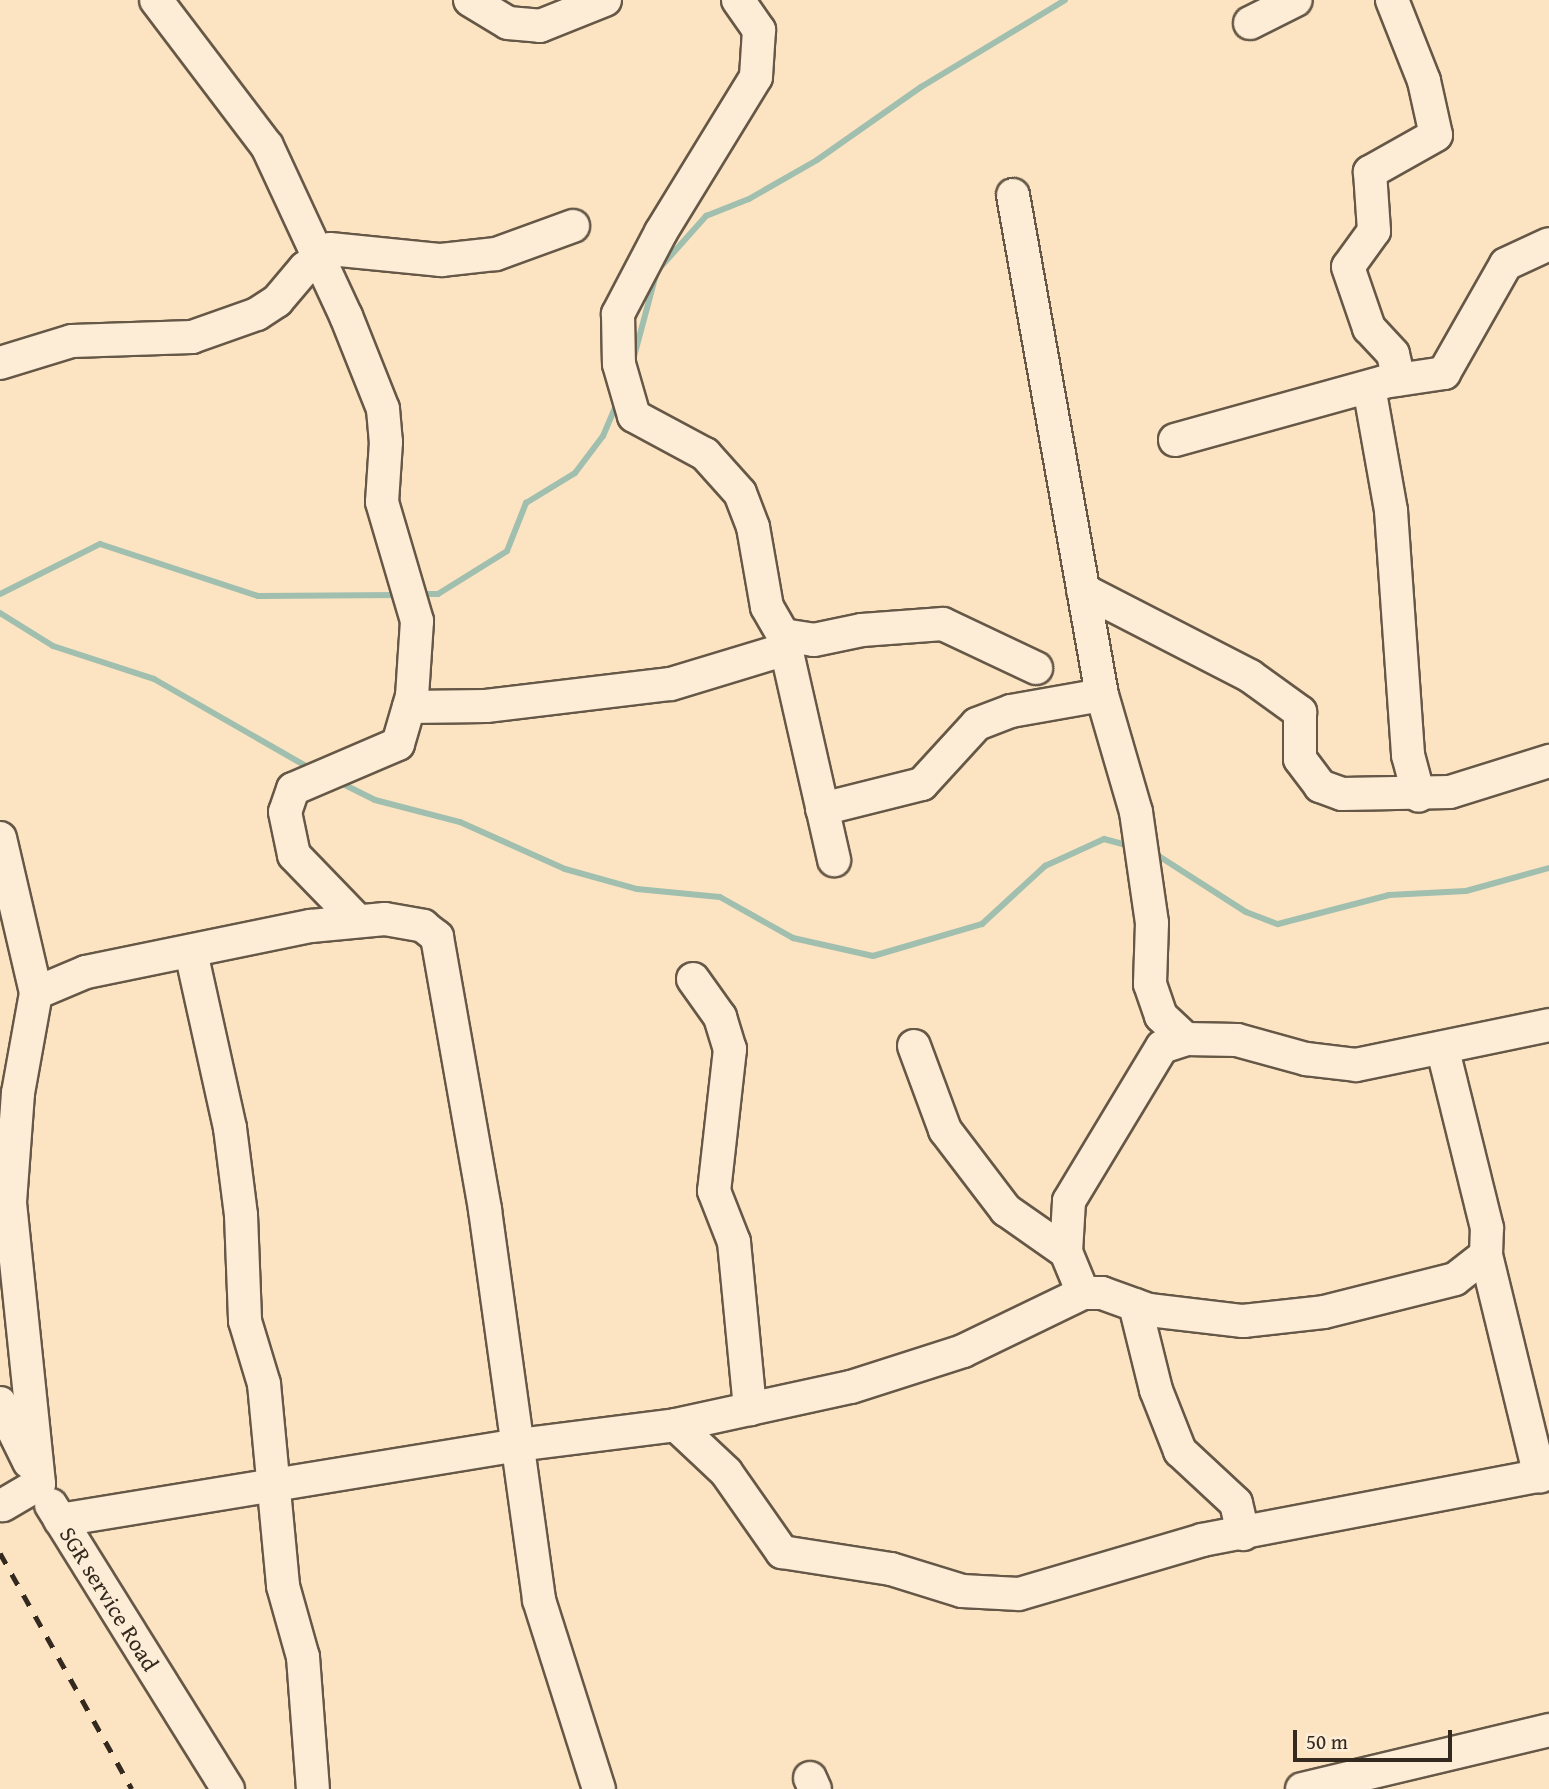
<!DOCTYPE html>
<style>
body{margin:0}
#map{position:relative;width:1549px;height:1789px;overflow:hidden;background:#fce4c2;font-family:"Gentium Book Plus",serif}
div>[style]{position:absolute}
.stream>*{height:6px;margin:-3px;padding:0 3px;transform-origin:3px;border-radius:3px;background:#a0bfaf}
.roads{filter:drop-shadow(2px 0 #665847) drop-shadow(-2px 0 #665847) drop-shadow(0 2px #665847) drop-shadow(0 -2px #665847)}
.minor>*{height:32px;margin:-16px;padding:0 16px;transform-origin:16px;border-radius:16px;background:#fdedd7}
.rail>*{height:5px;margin-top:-2.5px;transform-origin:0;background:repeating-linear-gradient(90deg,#34291e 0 12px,transparent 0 24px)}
span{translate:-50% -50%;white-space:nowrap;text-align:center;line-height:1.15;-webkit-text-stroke:5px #fdedd7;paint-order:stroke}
.street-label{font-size:23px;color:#34291e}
.scale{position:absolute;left:1293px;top:1730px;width:159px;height:32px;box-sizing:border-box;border:4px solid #34291e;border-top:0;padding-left:9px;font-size:21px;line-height:24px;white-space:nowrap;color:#34291e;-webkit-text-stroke:5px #fdedd7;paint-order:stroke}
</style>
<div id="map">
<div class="stream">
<i style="left:632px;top:364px;width:96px;rotate:-75deg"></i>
<i style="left:657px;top:271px;width:74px;rotate:-48.3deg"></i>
<i style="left:706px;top:216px;width:46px;rotate:-21.6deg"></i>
<i style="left:749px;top:199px;width:78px;rotate:-29.8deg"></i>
<i style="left:817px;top:160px;width:127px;rotate:-35.1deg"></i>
<i style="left:921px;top:87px;width:168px;rotate:-31.1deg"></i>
<i style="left:0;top:594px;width:112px;rotate:-26.6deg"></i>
<i style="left:100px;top:544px;width:166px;rotate:18.2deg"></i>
<i style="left:258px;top:596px;width:141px;rotate:-0.4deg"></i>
<i style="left:420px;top:594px;width:18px"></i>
<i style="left:438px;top:594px;width:81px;rotate:-31.9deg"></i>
<i style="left:507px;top:551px;width:52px;rotate:-68.4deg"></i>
<i style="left:526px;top:503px;width:57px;rotate:-31.5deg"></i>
<i style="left:575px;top:473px;width:46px;rotate:-52.9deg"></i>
<i style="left:603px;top:436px;width:39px;rotate:-67deg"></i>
<i style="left:0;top:613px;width:62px;rotate:31.9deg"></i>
<i style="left:53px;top:646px;width:106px;rotate:18.1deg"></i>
<i style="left:154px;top:679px;width:181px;rotate:29.8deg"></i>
<i style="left:337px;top:781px;width:42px;rotate:26.6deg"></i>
<i style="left:375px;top:800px;width:88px;rotate:14.5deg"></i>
<i style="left:460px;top:822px;width:115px;rotate:24.1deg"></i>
<i style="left:565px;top:869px;width:75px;rotate:15.5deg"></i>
<i style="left:637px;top:889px;width:83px;rotate:5.5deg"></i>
<i style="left:720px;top:897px;width:84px;rotate:29.3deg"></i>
<i style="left:793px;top:938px;width:82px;rotate:12.7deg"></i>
<i style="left:873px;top:956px;width:114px;rotate:-16.4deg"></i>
<i style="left:982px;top:924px;width:86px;rotate:-42.6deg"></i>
<i style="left:1045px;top:866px;width:65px;rotate:-24.6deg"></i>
<i style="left:1104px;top:839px;width:27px;rotate:15deg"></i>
<i style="left:1154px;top:853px;width:109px;rotate:32.7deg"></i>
<i style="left:1246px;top:912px;width:34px;rotate:21deg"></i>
<i style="left:1278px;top:924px;width:115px;rotate:-14.6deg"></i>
<i style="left:1389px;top:895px;width:77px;rotate:-3deg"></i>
<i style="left:1466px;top:891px;width:86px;rotate:-15.5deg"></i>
</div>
<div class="roads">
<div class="minor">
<i style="left:156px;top:0;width:183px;rotate:52.8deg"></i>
<i style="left:267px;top:146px;width:187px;rotate:65.1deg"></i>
<i style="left:346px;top:316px;width:100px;rotate:68.3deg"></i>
<i style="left:383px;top:409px;width:33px;rotate:85deg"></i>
<i style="left:386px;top:442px;width:60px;rotate:93.8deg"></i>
<i style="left:382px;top:502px;width:124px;rotate:73.6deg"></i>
<i style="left:417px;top:621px;width:75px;rotate:93.8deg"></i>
<i style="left:412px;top:696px;width:50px;rotate:106.3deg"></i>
<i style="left:398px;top:744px;width:114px;rotate:156.8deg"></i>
<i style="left:293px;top:789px;width:24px;rotate:109deg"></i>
<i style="left:285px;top:812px;width:44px;rotate:78.2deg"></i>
<i style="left:294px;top:855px;width:92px;rotate:45.9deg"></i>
<i style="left:470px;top:0;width:44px;rotate:31.2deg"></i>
<i style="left:508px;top:23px;width:32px;rotate:5deg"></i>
<i style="left:540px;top:26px;width:70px;rotate:-21.8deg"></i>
<i style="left:738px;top:0;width:37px;rotate:55deg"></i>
<i style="left:759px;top:30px;width:47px;rotate:93.7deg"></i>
<i style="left:756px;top:77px;width:182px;rotate:121.5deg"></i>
<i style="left:661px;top:232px;width:93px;rotate:117.7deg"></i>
<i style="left:618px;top:314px;width:50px;rotate:88.9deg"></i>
<i style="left:619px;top:364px;width:54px;rotate:73.9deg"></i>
<i style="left:634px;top:416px;width:81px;rotate:28.2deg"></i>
<i style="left:705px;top:454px;width:52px;rotate:48.1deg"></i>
<i style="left:740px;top:493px;width:36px;rotate:69deg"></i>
<i style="left:753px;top:527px;width:81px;rotate:80.1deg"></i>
<i style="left:767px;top:607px;width:32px;rotate:60deg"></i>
<i style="left:783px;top:635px;width:31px;rotate:9deg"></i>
<i style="left:814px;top:640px;width:49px;rotate:-11.8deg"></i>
<i style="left:862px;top:630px;width:81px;rotate:-4.2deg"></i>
<i style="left:943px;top:624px;width:103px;rotate:25.3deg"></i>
<i style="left:1392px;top:0;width:87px;rotate:68.4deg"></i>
<i style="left:1424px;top:81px;width:55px;rotate:77.5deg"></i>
<i style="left:1436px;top:135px;width:76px;rotate:150.7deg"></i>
<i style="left:1370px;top:172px;width:59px;rotate:86.1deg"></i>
<i style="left:1374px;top:231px;width:44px;rotate:125.8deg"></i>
<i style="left:1348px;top:267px;width:65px;rotate:71deg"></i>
<i style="left:1369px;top:328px;width:35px;rotate:47deg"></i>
<i style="left:1393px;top:354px;width:26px;rotate:77deg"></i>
<i style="left:1250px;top:23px;width:51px;rotate:-26.6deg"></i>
<i style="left:1013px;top:195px;width:508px;rotate:79.91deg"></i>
<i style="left:1102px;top:695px;width:122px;rotate:73.8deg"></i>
<i style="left:1136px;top:812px;width:112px;rotate:81.8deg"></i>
<i style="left:1152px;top:923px;width:61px;rotate:91.9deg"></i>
<i style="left:1150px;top:984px;width:34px;rotate:71deg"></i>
<i style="left:1161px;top:1016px;width:34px;rotate:43deg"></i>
<i style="left:0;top:363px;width:75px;rotate:-17deg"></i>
<i style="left:72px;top:341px;width:120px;rotate:-1.9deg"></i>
<i style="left:192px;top:337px;width:69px;rotate:-19.5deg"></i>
<i style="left:257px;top:314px;width:24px;rotate:-33deg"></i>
<i style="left:277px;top:301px;width:43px;rotate:-49.7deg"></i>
<i style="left:305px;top:268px;width:31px;rotate:-37deg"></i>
<i style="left:330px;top:249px;width:112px;rotate:5.7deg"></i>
<i style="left:441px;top:260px;width:55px;rotate:-6.2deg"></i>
<i style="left:496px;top:254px;width:82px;rotate:-20deg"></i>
<i style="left:1369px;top:387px;width:126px;rotate:79.9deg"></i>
<i style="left:1391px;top:511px;width:245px;rotate:86deg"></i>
<i style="left:1408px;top:755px;width:42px;rotate:75deg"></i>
<i style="left:1175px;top:440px;width:217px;rotate:-15.5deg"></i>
<i style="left:1384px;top:382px;width:61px;rotate:-8.5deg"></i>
<i style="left:1444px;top:373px;width:125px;rotate:-60.4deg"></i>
<i style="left:1506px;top:264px;width:47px;rotate:-24.9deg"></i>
<i style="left:1083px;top:590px;width:188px;rotate:27.2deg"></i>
<i style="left:1250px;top:676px;width:62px;rotate:35.8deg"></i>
<i style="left:1300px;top:712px;width:47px;rotate:90deg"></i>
<i style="left:1300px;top:759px;width:34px;rotate:53deg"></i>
<i style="left:1320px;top:786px;width:23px;rotate:20deg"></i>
<i style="left:1342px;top:794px;width:108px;rotate:-1.1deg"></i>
<i style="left:1450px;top:792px;width:104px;rotate:-17.4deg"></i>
<i style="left:783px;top:635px;width:231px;rotate:77.2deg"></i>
<i style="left:409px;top:707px;width:77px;rotate:-0.7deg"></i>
<i style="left:486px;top:706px;width:186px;rotate:-6.8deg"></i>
<i style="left:671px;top:684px;width:120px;rotate:-16.9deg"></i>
<i style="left:822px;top:809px;width:103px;rotate:-14deg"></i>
<i style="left:922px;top:784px;width:81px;rotate:-47.5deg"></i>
<i style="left:977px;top:724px;width:36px;rotate:-21deg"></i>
<i style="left:1011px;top:711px;width:92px;rotate:-10deg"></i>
<i style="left:0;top:838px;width:159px;rotate:76.9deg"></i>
<i style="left:36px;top:993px;width:102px;rotate:100.2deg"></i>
<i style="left:18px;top:1093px;width:110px;rotate:94.2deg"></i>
<i style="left:10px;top:1203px;width:282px;rotate:84.1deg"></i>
<i style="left:39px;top:1484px;width:42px;rotate:149.7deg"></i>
<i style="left:191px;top:952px;width:180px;rotate:77.5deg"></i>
<i style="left:230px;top:1128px;width:88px;rotate:82.8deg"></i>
<i style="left:241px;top:1215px;width:106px;rotate:87.8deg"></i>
<i style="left:245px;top:1321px;width:66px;rotate:73.2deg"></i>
<i style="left:264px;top:1384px;width:203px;rotate:84.6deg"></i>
<i style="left:283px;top:1586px;width:74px;rotate:74.3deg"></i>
<i style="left:303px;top:1657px;width:132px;rotate:85.7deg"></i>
<i style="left:693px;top:979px;width:47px;rotate:54.6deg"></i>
<i style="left:720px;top:1017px;width:34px;rotate:73deg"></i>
<i style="left:730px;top:1049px;width:143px;rotate:96.4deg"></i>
<i style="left:714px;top:1191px;width:55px;rotate:68.6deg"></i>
<i style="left:734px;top:1242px;width:168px;rotate:84.5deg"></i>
<i style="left:36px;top:993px;width:54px;rotate:-22.8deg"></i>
<i style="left:86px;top:972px;width:230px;rotate:-11.6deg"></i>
<i style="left:311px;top:926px;width:74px;rotate:-5.4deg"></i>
<i style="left:385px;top:919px;width:39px;rotate:10deg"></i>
<i style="left:423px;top:926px;width:18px;rotate:38deg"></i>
<i style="left:437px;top:937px;width:277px;rotate:80deg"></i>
<i style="left:485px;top:1210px;width:394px;rotate:82.1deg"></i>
<i style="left:539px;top:1600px;width:198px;rotate:72.4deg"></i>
<i style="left:914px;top:1046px;width:90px;rotate:69.7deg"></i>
<i style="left:945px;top:1130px;width:101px;rotate:52.7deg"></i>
<i style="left:1006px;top:1210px;width:73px;rotate:35deg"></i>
<i style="left:1486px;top:1255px;width:228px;rotate:76.3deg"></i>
<i style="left:1083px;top:1293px;width:44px;rotate:-112.5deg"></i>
<i style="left:1066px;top:1252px;width:51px;rotate:-86.6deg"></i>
<i style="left:1069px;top:1201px;width:180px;rotate:-58.9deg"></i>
<i style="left:1162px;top:1047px;width:25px;rotate:-18deg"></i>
<i style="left:1186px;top:1039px;width:51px;rotate:1.1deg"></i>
<i style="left:1237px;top:1040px;width:72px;rotate:15.4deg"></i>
<i style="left:1306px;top:1059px;width:50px;rotate:6.8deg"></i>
<i style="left:1356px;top:1065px;width:197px;rotate:-11.7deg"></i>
<i style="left:1135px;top:1305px;width:88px;rotate:76.1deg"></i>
<i style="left:1156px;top:1390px;width:66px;rotate:68.5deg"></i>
<i style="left:1180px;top:1451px;width:76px;rotate:42.9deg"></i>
<i style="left:1236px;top:1503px;width:32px;rotate:77deg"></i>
<i style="left:0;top:1403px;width:66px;rotate:63.8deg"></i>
<i style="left:676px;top:1425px;width:69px;rotate:43.2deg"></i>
<i style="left:726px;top:1472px;width:98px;rotate:55deg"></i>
<i style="left:782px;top:1552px;width:110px;rotate:8.9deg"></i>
<i style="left:891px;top:1569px;width:74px;rotate:17.2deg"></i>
<i style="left:962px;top:1591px;width:57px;rotate:3deg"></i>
<i style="left:1019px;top:1594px;width:191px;rotate:-16.4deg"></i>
<i style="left:1202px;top:1540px;width:353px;rotate:-10.8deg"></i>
<i style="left:51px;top:1505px;width:335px;rotate:58.1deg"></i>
<i style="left:60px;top:1520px;width:464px;rotate:-9.3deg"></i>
<i style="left:518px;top:1445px;width:159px;rotate:-7.2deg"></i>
<i style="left:676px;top:1425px;width:179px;rotate:-12.3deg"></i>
<i style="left:851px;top:1387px;width:118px;rotate:-17.8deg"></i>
<i style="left:963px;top:1351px;width:133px;rotate:-25.8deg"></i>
<i style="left:1083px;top:1293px;width:19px"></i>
<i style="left:1102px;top:1293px;width:50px;rotate:19.9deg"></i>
<i style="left:1149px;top:1310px;width:95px;rotate:6.7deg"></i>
<i style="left:1243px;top:1321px;width:81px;rotate:-6.3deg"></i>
<i style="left:1324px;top:1312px;width:135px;rotate:-14.1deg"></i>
<i style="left:1455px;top:1279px;width:39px;rotate:-38deg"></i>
<i style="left:1486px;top:1255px;width:27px;rotate:-88deg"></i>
<i style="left:1487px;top:1228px;width:183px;rotate:-103.9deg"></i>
<i style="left:810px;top:1778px;width:12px;rotate:66deg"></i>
<i style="left:1302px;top:1789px;width:254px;rotate:-13.4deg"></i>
</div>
</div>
<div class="rail">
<i style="left:0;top:1553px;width:270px;rotate:60.8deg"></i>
</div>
<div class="street-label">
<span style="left:109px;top:1599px;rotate:58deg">SGR service Road</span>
</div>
<div class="scale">50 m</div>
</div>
